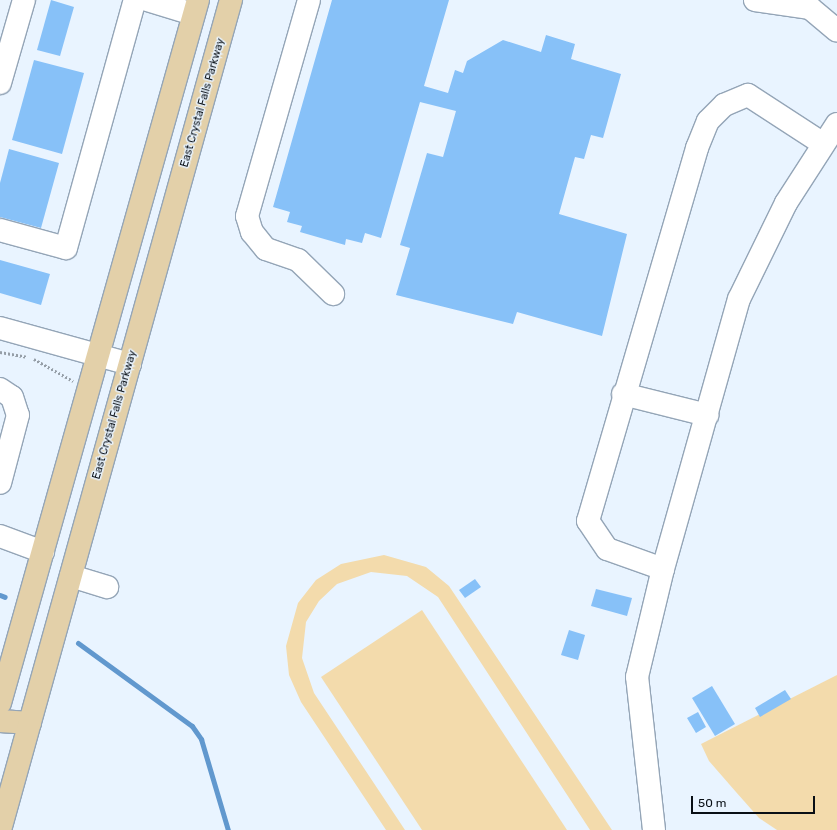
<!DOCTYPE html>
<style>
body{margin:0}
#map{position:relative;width:837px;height:830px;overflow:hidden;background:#e9f4ff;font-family:Rubik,sans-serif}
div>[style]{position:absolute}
.green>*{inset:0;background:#f3dbac}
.stream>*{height:5px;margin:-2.5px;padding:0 2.5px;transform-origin:2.5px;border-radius:2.5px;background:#6198ce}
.building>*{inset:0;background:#87c1f8}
.path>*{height:2.5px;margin-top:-1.25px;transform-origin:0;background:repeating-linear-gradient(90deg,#959ea7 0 2px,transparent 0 4px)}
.roads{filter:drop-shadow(1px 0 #94a5b7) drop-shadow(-1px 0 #94a5b7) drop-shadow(0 1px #94a5b7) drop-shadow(0 -1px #94a5b7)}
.minor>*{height:22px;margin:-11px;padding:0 11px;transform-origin:11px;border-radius:11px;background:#fff}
.major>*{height:22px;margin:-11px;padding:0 11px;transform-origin:11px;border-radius:11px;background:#e3d0a9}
span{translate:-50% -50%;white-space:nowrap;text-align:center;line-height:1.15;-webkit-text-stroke:3px #e9f4ff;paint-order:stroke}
.street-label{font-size:11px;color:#090f15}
.scale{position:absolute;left:691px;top:796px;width:124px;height:18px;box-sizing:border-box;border:2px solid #090f15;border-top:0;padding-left:5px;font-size:12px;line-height:14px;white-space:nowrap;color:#090f15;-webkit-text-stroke:3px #e9f4ff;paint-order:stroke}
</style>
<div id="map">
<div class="green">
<i style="clip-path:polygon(384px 555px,426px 567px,449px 586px,612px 830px,590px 830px,438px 597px,407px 576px,371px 572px,337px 584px,319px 601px,306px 622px,302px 658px,314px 693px,405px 830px,386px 830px,301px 702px,289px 675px,286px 646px,298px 603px,316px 580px,341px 564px)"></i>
<i style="clip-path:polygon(422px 610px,567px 830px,422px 830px,321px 677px)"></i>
<i style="clip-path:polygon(837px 675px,837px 830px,777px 830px,759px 818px,736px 792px,709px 761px,701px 744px)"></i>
</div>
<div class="stream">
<i style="left:0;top:595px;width:5px;rotate:22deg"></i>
<i style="left:78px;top:643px;width:141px;rotate:36.1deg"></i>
<i style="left:192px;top:726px;width:16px;rotate:55deg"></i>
<i style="left:201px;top:739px;width:95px;rotate:73.5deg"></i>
</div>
<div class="building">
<i style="clip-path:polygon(51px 0,74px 7px,60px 56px,37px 50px)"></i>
<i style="clip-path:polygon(332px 0,449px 0,424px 86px,448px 93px,455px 70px,463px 73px,467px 61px,503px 40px,541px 52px,546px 35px,575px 44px,571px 59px,621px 74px,603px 138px,591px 135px,584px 159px,575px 157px,559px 214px,627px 234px,602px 336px,517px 312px,513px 324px,396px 295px,410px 248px,400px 245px,427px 153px,443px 157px,456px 111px,420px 102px,381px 238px,365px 233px,362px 243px,346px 239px,345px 245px,300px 232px,302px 226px,287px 222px,290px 212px,273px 207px)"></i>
<i style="clip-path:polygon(34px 60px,84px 73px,62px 154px,12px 140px)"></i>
<i style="clip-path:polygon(9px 149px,59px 163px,41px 228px,0 217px,0 183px)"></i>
<i style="clip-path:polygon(0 260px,50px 274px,41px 305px,0 293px)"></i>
<i style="clip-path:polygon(475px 579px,481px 587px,465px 598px,459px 590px)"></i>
<i style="clip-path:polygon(596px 589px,632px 598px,627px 616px,591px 606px)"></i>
<i style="clip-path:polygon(569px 630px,585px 635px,578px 660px,561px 655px)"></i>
<i style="clip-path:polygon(712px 686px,735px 724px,715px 736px,692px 698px)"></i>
<i style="clip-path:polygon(785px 690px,791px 699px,760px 717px,755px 708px)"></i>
<i style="clip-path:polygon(698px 712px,706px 727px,696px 733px,687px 718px)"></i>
</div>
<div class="path">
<i style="left:0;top:352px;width:27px;rotate:10deg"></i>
<i style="left:34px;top:359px;width:45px;rotate:29.4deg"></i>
</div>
<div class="roads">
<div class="minor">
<i style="left:147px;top:0;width:48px;rotate:16.9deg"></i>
<i style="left:309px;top:0;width:225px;rotate:106deg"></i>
<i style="left:247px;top:216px;width:17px;rotate:73deg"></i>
<i style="left:252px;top:232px;width:22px;rotate:51deg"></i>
<i style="left:266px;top:249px;width:34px;rotate:19deg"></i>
<i style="left:298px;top:260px;width:49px;rotate:44.2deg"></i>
<i style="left:755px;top:0;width:56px;rotate:8.3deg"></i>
<i style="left:810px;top:8px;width:35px;rotate:40deg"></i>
<i style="left:0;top:83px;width:86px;rotate:-73.9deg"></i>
<i style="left:0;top:230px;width:68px;rotate:15.3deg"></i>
<i style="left:66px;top:248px;width:257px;rotate:-74.5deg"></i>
<i style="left:0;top:328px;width:135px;rotate:15.5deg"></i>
<i style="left:0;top:389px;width:14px;rotate:34deg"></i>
<i style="left:12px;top:397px;width:19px;rotate:72deg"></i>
<i style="left:18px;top:415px;width:70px;rotate:104.8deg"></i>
<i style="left:623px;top:394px;width:87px;rotate:14deg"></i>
<i style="left:0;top:536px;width:46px;rotate:20.4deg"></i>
<i style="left:663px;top:569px;width:59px;rotate:-160.3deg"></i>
<i style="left:607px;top:549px;width:34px;rotate:-124deg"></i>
<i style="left:588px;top:521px;width:389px;rotate:-73.7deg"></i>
<i style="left:697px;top:148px;width:29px;rotate:-68deg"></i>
<i style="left:708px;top:121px;width:23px;rotate:-45deg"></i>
<i style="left:724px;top:105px;width:26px;rotate:-23deg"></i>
<i style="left:748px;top:95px;width:88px;rotate:33deg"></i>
<i style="left:71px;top:576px;width:38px;rotate:17deg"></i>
<i style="left:654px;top:830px;width:154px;rotate:-96.3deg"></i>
<i style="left:637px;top:677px;width:111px;rotate:-76.5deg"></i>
<i style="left:663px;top:569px;width:280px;rotate:-74.3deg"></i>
<i style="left:739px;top:299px;width:107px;rotate:-63.9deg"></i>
<i style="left:786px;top:203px;width:94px;rotate:-57.2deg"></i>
</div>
<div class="major">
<i style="left:0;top:703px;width:730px;rotate:-74.27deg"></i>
<i style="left:0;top:721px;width:30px;rotate:4deg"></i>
<i style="left:0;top:830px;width:862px;rotate:-74.45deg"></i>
</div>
</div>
<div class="street-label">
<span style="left:203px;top:103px;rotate:-74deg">East Crystal Falls Parkway</span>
<span style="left:115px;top:415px;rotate:-74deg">East Crystal Falls Parkway</span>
</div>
<div class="scale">50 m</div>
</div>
